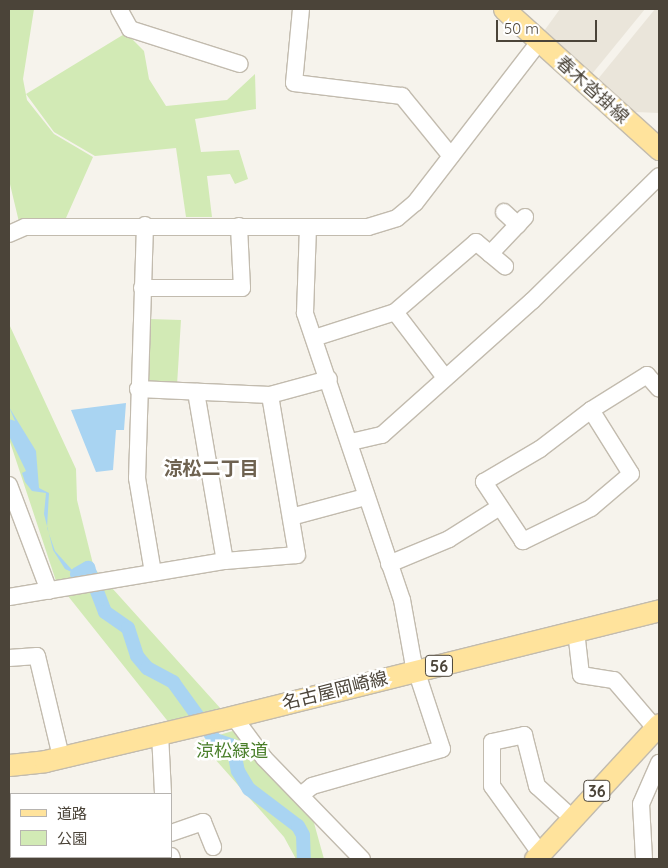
<!DOCTYPE html>
<meta charset="utf-8">
<style>
body{margin:0}
#map{position:relative;width:668px;height:868px;overflow:hidden;background:#f6f3ec;font-family:Quicksand,"Noto Sans JP",sans-serif}
div>[style]{position:absolute}
.residential>*{inset:0;background:#eae5da}
.green>*{inset:0;background:#d2eab5}
.water>*{inset:0;background:#a9d4f2}
.canal>*{height:14px;margin:-7px;padding:0 7px;transform-origin:7px;border-radius:7px;background:#a9d4f2}
.roads{filter:drop-shadow(1px 0 #c2bbae) drop-shadow(-1px 0 #c2bbae) drop-shadow(0 1px #c2bbae) drop-shadow(0 -1px #c2bbae)}
.minor>*{height:16px;margin:-8px;padding:0 8px;transform-origin:8px;border-radius:8px;background:#fff}
.major>*{height:21px;margin:-10.5px;padding:0 10.5px;transform-origin:10.5px;border-radius:10.5px;background:#ffe39c}
span{translate:-50% -50%;white-space:nowrap;text-align:center;line-height:1.15;-webkit-text-stroke:5px #fff;paint-order:stroke}
.shield-label span{padding:1px 4px;background:#fff;border:1px solid;border-radius:4px;-webkit-text-stroke-width:0}
.shield-label{font-size:16px;color:#4b4439;font-weight:700}
.street-label{font-size:18px;color:#4b4439}
.park-label{font-size:18px;color:#4a7f2a}
.neighbourhood-label{font-size:19px;color:#6e6250;font-weight:700}
.frame{position:absolute;inset:0;border:10px solid #4b4439;pointer-events:none}
.legend{position:absolute;left:10px;top:793px;width:162px;height:65px;box-sizing:border-box;background:#fff;border:1px solid #b7b4b0;margin:0;padding:6px 9px;list-style:none;font-size:15px;color:#4b4439}
.legend li{display:flex;align-items:center;gap:10px;height:25px}
.legend b{width:25px;border:1px solid #b7b4b0}
.scale{position:absolute;left:496px;top:20px;width:101px;height:22px;box-sizing:border-box;border:2px solid #4b4439;border-top:0;padding-left:6px;font-size:15px;line-height:18px;white-space:nowrap;color:#4b4439;-webkit-text-stroke:4px #fff;paint-order:stroke}
</style>
<div id="map">
<div class="residential">
<i style="clip-path:polygon(560px 9px,645px 9px,592px 74px,544px 31px)"></i>
<i style="clip-path:polygon(655px 9px,659px 9px,659px 113px,635px 112px,598px 79px)"></i>
</div>
<div class="green">
<i style="clip-path:polygon(9px 9px,34px 9px,23px 79px,27px 100px,54px 134px,93px 157px,66px 218px,19px 222px,9px 180px)"></i>
<i style="clip-path:polygon(126px 33px,144px 51px,149px 79px,166px 106px,227px 100px,255px 74px,256px 109px,195px 119px,201px 152px,239px 150px,248px 179px,235px 184px,230px 174px,207px 176px,212px 217px,186px 217px,176px 148px,95px 156px,54px 132px,26px 94px)"></i>
<i style="clip-path:polygon(149px 319px,181px 320px,177px 385px,152px 384px,146px 379px)"></i>
<i style="clip-path:polygon(9px 324px,76px 469px,77px 500px,94px 568px,221px 709px,170px 724px,56px 581px,9px 439px)"></i>
<i style="clip-path:polygon(236px 730px,311px 812px,324px 859px,296px 859px,284px 837px,199px 741px)"></i>
</div>
<div class="water">
<i style="clip-path:polygon(126px 403px,124px 430px,116px 430px,113px 470px,96px 472px,71px 410px)"></i>
<i style="clip-path:polygon(9px 407px,36px 451px,39px 488px,49px 493px,47px 528px,55px 551px,73px 571px,92px 565px,87px 573px,76px 574px,65px 569px,53px 550px,44px 514px,46px 493px,32px 491px,25px 482px,22px 473px,26px 471px,9px 436px,9px 419px,15px 421px)"></i>
</div>
<div class="canal">
<i style="left:77px;top:574px;width:13px;rotate:-29deg"></i>
<i style="left:88px;top:568px;width:47px;rotate:68.9deg"></i>
<i style="left:105px;top:612px;width:28px;rotate:35deg"></i>
<i style="left:128px;top:628px;width:29px;rotate:72deg"></i>
<i style="left:137px;top:656px;width:16px;rotate:50deg"></i>
<i style="left:147px;top:668px;width:30px;rotate:28deg"></i>
<i style="left:173px;top:682px;width:72px;rotate:54.1deg"></i>
<i style="left:215px;top:740px;width:19px;rotate:18deg"></i>
<i style="left:233px;top:746px;width:25px;rotate:79deg"></i>
<i style="left:238px;top:771px;width:21px;rotate:59deg"></i>
<i style="left:249px;top:789px;width:61px;rotate:37.1deg"></i>
<i style="left:298px;top:826px;width:10px;rotate:61deg"></i>
<i style="left:303px;top:835px;width:24px;rotate:88deg"></i>
</div>
<div class="roads">
<div class="minor">
<i style="left:119px;top:9px;width:23px;rotate:61deg"></i>
<i style="left:130px;top:29px;width:115px;rotate:17.7deg"></i>
<i style="left:301px;top:9px;width:74px;rotate:95.4deg"></i>
<i style="left:294px;top:83px;width:109px;rotate:6.9deg"></i>
<i style="left:402px;top:96px;width:77px;rotate:50.8deg"></i>
<i style="left:504px;top:212px;width:19px;rotate:43deg"></i>
<i style="left:145px;top:225px;width:253px;rotate:91.8deg"></i>
<i style="left:137px;top:478px;width:96px;rotate:80.4deg"></i>
<i style="left:9px;top:234px;width:17px;rotate:-24deg"></i>
<i style="left:25px;top:227px;width:343px"></i>
<i style="left:368px;top:227px;width:30px;rotate:-17deg"></i>
<i style="left:397px;top:218px;width:23px;rotate:-40deg"></i>
<i style="left:415px;top:203px;width:203px;rotate:-52.4deg"></i>
<i style="left:490px;top:254px;width:51px;rotate:-46.6deg"></i>
<i style="left:142px;top:288px;width:100px"></i>
<i style="left:242px;top:288px;width:62px;rotate:-92.8deg"></i>
<i style="left:395px;top:312px;width:81px;rotate:52.6deg"></i>
<i style="left:314px;top:338px;width:85px;rotate:-17.8deg"></i>
<i style="left:395px;top:312px;width:107px;rotate:-40.8deg"></i>
<i style="left:476px;top:242px;width:38px;rotate:40deg"></i>
<i style="left:138px;top:389px;width:132px;rotate:2.6deg"></i>
<i style="left:270px;top:395px;width:61px;rotate:-15.2deg"></i>
<i style="left:196px;top:392px;width:171px;rotate:80.3deg"></i>
<i style="left:591px;top:410px;width:75px;rotate:58deg"></i>
<i style="left:631px;top:474px;width:52px;rotate:139.6deg"></i>
<i style="left:591px;top:508px;width:76px;rotate:154.1deg"></i>
<i style="left:523px;top:541px;width:71px;rotate:-123.5deg"></i>
<i style="left:484px;top:482px;width:65px;rotate:-30.5deg"></i>
<i style="left:540px;top:449px;width:64px;rotate:-37.4deg"></i>
<i style="left:591px;top:410px;width:66px;rotate:-32deg"></i>
<i style="left:647px;top:375px;width:18px;rotate:49deg"></i>
<i style="left:351px;top:442px;width:32px;rotate:-13deg"></i>
<i style="left:382px;top:435px;width:201px;rotate:-41.8deg"></i>
<i style="left:532px;top:301px;width:178px;rotate:-44.5deg"></i>
<i style="left:9px;top:485px;width:113px;rotate:69.3deg"></i>
<i style="left:291px;top:517px;width:77px;rotate:-15.1deg"></i>
<i style="left:389px;top:564px;width:65px;rotate:-22.6deg"></i>
<i style="left:449px;top:539px;width:58px;rotate:-32.3deg"></i>
<i style="left:9px;top:597px;width:219px;rotate:-9.5deg"></i>
<i style="left:225px;top:561px;width:72px;rotate:-4.8deg"></i>
<i style="left:297px;top:555px;width:162px;rotate:-99.6deg"></i>
<i style="left:576px;top:631px;width:44px;rotate:83.5deg"></i>
<i style="left:581px;top:675px;width:33px;rotate:9deg"></i>
<i style="left:614px;top:680px;width:63px;rotate:49.5deg"></i>
<i style="left:9px;top:658px;width:28px;rotate:-4deg"></i>
<i style="left:37px;top:656px;width:104px;rotate:76.6deg"></i>
<i style="left:233px;top:716px;width:52px;rotate:53.6deg"></i>
<i style="left:264px;top:758px;width:141px;rotate:45.9deg"></i>
<i style="left:160px;top:734px;width:60px;rotate:87.1deg"></i>
<i style="left:301px;top:795px;width:14px;rotate:-39deg"></i>
<i style="left:312px;top:786px;width:135px;rotate:-15.9deg"></i>
<i style="left:442px;top:749px;width:93px;rotate:-108.2deg"></i>
<i style="left:413px;top:661px;width:62px;rotate:-100.2deg"></i>
<i style="left:402px;top:600px;width:303px;rotate:-108.7deg"></i>
<i style="left:305px;top:313px;width:85px;rotate:-88deg"></i>
<i style="left:171px;top:833px;width:34px;rotate:-19deg"></i>
<i style="left:203px;top:822px;width:27px;rotate:68deg"></i>
<i style="left:540px;top:853px;width:82px;rotate:-125.6deg"></i>
<i style="left:492px;top:786px;width:44px;rotate:-90deg"></i>
<i style="left:492px;top:742px;width:33px;rotate:-12deg"></i>
<i style="left:524px;top:735px;width:53px;rotate:75.7deg"></i>
<i style="left:537px;top:786px;width:47px;rotate:42.4deg"></i>
<i style="left:171px;top:856px;width:3px;rotate:72deg"></i>
<i style="left:113px;top:859px;width:3px;rotate:-45deg"></i>
<i style="left:644px;top:859px;width:55px;rotate:-93.1deg"></i>
<i style="left:641px;top:804px;width:45px;rotate:-66.3deg"></i>
</div>
<div class="major">
<i style="left:504px;top:9px;width:209px;rotate:42.1deg"></i>
<i style="left:9px;top:765px;width:36px;rotate:-6deg"></i>
<i style="left:45px;top:761px;width:179px;rotate:-13.3deg"></i>
<i style="left:219px;top:720px;width:454px;rotate:-14deg"></i>
<i style="left:535px;top:859px;width:183px;rotate:-47.4deg"></i>
</div>
</div>
<div class="shield-label">
<span style="left:439px;top:666px">56</span>
<span style="left:597px;top:791px">36</span>
</div>
<div class="street-label">
<span style="left:592px;top:90px;rotate:42deg">春木沓掛線</span>
<span style="left:335px;top:691px;rotate:-14deg">名古屋岡崎線</span>
</div>
<div class="park-label">
<span style="left:232px;top:751px">涼松緑道</span>
</div>
<div class="neighbourhood-label">
<span style="left:211px;top:469px">涼松二丁目</span>
</div>
<div class="frame"></div>
<ul class="legend">
<li><b style="height:6px;background:#ffe39c"></b>道路</li>
<li><b style="height:14px;background:#d2eab5"></b>公園</li>
</ul>
<div class="scale">50 m</div>
</div>
